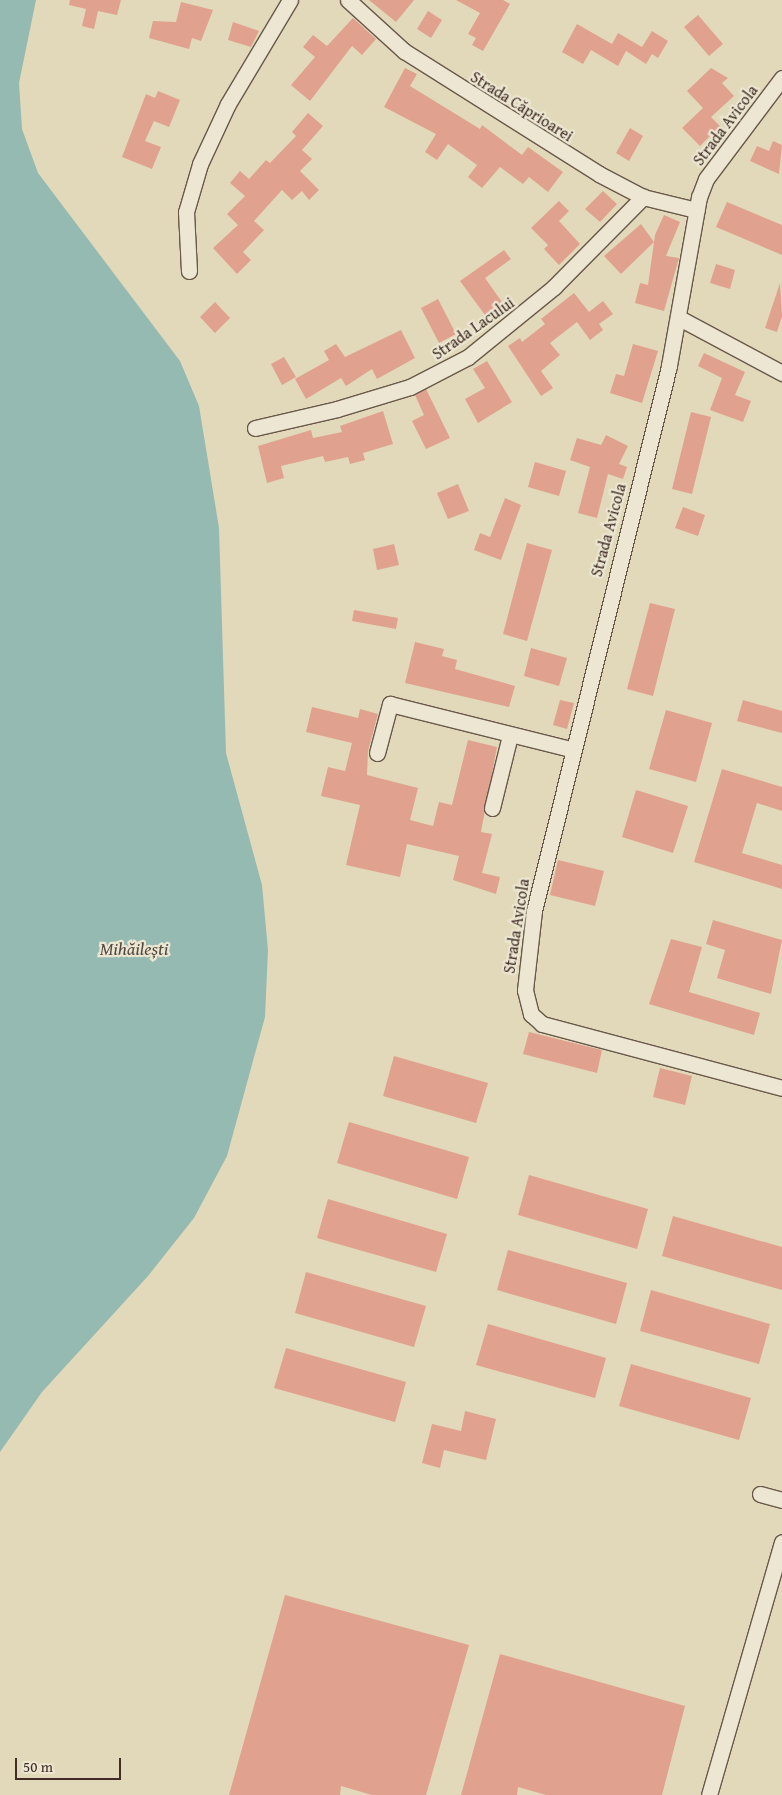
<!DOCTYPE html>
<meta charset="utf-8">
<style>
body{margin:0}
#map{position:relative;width:782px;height:1795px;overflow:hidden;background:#e2d9ba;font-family:"Gentium Book Plus",serif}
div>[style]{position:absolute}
.water>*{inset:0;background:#95bab2}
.building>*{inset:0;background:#e0a28e}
.roads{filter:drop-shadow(1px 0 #69584a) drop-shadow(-1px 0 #69584a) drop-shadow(0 1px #69584a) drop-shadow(0 -1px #69584a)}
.minor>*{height:15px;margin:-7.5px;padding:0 7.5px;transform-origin:7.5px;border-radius:7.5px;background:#ece6d2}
span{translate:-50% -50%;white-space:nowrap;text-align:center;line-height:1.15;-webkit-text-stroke:4.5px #ece6d2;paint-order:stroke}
.street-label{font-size:16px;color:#412d25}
.water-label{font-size:18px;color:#524941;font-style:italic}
.scale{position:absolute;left:15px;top:1758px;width:106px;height:22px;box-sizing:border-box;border:2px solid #412d25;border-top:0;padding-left:6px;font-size:15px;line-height:18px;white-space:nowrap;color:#412d25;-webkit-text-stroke:4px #ece6d2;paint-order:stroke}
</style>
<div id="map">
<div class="water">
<i style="clip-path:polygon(0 0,36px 0,19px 83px,22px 129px,38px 173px,180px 361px,199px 406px,219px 528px,226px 753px,262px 885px,268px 950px,265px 1017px,227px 1156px,194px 1218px,148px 1276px,42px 1392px,0 1452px)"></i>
</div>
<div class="building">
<i style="clip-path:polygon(70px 0,121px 0,117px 15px,98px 11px,94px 29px,82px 26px,86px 9px,69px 5px)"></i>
<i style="clip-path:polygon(369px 0,414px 0,396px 22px)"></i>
<i style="clip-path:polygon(456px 0,503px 0,510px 4px,483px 51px,472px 45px,476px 38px,468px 34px,480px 13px)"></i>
<i style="clip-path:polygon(181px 2px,213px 10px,201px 41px,192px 38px,189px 49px,149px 38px,153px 21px,176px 22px)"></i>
<i style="clip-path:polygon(428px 11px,442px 20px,431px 38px,417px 29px)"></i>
<i style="clip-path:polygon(698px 15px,723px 44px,709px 56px,684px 27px)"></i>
<i style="clip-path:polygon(353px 18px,376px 39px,362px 55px,352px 46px,310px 101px,291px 85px,315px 57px,303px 47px,313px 35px,327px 46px)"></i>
<i style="clip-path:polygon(233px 22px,259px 31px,251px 47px,228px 40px)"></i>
<i style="clip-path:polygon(577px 24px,612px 44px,618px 33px,642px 47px,652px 31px,668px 41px,658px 58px,652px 54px,646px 64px,626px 51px,618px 66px,591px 50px,583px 64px,562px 52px)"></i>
<i style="clip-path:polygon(405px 68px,417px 74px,410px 86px,480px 129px,482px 125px,522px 155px,528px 147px,563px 172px,548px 192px,529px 177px,523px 184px,500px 167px,482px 188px,468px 177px,477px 165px,448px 144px,437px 160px,425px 152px,436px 134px,384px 107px)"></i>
<i style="clip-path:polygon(711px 68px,728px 78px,722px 83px,734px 96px,711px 117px,720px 126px,700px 146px,682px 128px,703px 108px,687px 91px)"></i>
<i style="clip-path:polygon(158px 91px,180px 100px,169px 127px,154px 121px,145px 141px,161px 147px,152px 169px,122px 157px,146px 94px,155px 98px)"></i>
<i style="clip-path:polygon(308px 113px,323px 126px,302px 150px,312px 159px,300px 171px,319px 190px,309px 200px,302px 191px,292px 200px,282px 190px,254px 221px,264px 230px,243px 252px,251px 260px,237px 274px,213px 248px,238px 225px,227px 214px,245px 196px,230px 183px,240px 171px,249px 179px,266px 160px,270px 163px,296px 136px,292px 132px)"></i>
<i style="clip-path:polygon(630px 128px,643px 136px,629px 161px,616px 153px)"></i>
<i style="clip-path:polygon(773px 141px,782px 145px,779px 174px,750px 161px,757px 146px,769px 151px)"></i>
<i style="clip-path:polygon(603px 191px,617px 204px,600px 222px,585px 209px)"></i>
<i style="clip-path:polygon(559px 201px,569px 211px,559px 221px,580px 244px,559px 265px,544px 249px,548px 245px,531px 228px)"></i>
<i style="clip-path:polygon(727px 202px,782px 225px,782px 255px,716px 227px)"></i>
<i style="clip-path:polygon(664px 215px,680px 222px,666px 256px,679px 258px,664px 311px,635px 303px,640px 283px,648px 285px,655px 235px)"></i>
<i style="clip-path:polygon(641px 224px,654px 242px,621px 274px,604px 256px)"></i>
<i style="clip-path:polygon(504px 250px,511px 259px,485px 278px,502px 302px,485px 315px,460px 281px)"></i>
<i style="clip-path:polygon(716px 264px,735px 270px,730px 289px,710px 283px)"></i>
<i style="clip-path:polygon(780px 283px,782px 316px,777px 332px,765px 328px)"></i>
<i style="clip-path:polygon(574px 293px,589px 312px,603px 301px,613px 314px,599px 324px,603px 330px,590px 340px,577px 322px,550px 343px,560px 355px,541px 371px,553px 388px,541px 396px,508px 346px,520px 338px,522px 342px,545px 324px,541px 319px)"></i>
<i style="clip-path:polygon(438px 299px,456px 334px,439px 343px,421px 308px)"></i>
<i style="clip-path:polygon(215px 302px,230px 318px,215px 333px,200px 317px)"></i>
<i style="clip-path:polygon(401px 330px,415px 358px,377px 379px,372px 369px,346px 386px,341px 378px,306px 399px,295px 379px,329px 360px,324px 351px,336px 344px,345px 357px)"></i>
<i style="clip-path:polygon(633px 344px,658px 351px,642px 403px,610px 393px,616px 374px,624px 376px)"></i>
<i style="clip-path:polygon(704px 353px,745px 372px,735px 395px,751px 401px,743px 422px,710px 410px,722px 378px,698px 366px)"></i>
<i style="clip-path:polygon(284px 357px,296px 377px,282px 385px,271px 364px)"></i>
<i style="clip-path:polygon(487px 361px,512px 402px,478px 423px,465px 399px,485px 388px,473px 369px)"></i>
<i style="clip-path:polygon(426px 389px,450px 438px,426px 449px,412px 421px,424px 415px,415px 395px)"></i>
<i style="clip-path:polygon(383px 411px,393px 444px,363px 453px,365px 460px,350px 464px,348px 457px,325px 462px,323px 456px,281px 466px,284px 478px,267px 483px,258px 446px,311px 430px,313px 438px,342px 432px,340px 426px)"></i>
<i style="clip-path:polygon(691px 412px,711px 417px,692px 494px,672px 489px)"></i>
<i style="clip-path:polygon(606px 435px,628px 446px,619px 464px,627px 467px,623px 479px,608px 474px,597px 518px,578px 513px,590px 467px,570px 460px,577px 438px,601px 445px)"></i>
<i style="clip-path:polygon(535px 462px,566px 471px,559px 496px,528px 487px)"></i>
<i style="clip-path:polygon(458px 484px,469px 511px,448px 519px,437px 493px)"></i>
<i style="clip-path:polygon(505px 498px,521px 505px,501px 560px,474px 550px,480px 533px,490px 537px)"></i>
<i style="clip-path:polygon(683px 507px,705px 515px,698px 536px,675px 528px)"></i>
<i style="clip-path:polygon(527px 543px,552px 550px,527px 641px,503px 634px)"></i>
<i style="clip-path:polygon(394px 544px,399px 565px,377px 570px,373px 549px)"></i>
<i style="clip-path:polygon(650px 603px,675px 609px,653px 696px,627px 689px)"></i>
<i style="clip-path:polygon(354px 610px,398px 618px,396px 629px,352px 621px)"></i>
<i style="clip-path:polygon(415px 642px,444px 649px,442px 656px,457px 660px,455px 669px,515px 686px,509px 707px,405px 683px)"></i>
<i style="clip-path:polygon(531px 648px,567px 658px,559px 686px,524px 676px)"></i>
<i style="clip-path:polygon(560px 700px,574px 703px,567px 729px,553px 725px)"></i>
<i style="clip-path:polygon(743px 700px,782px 711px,782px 733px,737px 721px)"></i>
<i style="clip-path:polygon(312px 707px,358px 718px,360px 709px,378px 714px,368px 751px,367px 775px,418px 788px,410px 820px,433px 826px,439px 802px,452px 805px,468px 740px,497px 747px,481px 832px,492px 834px,482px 873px,500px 877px,496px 894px,453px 880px,459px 856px,407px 844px,400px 877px,346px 865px,360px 805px,321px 796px,328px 767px,345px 771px,352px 743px,306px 732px)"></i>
<i style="clip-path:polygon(666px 710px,712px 723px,696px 782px,649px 769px)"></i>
<i style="clip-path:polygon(722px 769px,782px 787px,782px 811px,757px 803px,742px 853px,782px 865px,782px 889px,694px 862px)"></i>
<i style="clip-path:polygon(636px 790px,688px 806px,673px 853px,622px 837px)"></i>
<i style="clip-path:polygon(558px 860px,604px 871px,595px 906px,550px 895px)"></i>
<i style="clip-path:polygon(713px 920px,782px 940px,771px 994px,717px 978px,725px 950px,706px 944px)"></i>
<i style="clip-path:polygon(671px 939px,702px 947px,689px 992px,760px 1013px,754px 1035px,649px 1004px)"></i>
<i style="clip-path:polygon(529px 1032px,602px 1050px,597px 1073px,523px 1054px)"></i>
<i style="clip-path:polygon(394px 1056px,488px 1083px,476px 1123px,383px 1096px)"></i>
<i style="clip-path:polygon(660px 1068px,692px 1076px,685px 1105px,653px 1097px)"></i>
<i style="clip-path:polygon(349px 1122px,469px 1157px,457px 1199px,337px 1163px)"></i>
<i style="clip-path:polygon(529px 1175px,648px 1209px,637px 1249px,518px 1215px)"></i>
<i style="clip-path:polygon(328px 1199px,447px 1234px,436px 1272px,317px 1238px)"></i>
<i style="clip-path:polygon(673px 1216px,782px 1247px,782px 1290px,662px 1256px)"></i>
<i style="clip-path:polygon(508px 1250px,627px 1283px,616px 1324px,497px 1290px)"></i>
<i style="clip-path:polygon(306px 1272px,426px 1306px,414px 1347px,295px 1313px)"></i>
<i style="clip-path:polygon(651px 1290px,770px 1324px,759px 1364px,640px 1331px)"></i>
<i style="clip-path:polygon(488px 1324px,606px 1358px,595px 1398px,476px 1365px)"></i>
<i style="clip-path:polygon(286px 1348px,406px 1382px,395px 1422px,274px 1388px)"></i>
<i style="clip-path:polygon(631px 1364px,751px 1398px,739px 1440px,619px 1406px)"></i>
<i style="clip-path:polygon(465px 1411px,496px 1419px,486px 1460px,444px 1450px,440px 1468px,422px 1463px,432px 1424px,461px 1431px)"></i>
<i style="clip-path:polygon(285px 1595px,469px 1645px,426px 1795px,372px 1795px,341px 1786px,340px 1795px,229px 1795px)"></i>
<i style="clip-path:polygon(500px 1654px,685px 1706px,662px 1795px,546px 1795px,518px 1787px,517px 1795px,461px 1795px)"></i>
</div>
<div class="roads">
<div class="minor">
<i style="left:348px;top:0;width:76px;rotate:42.3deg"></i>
<i style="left:404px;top:51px;width:231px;rotate:32.2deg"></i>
<i style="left:599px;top:174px;width:50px;rotate:27.6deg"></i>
<i style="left:643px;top:197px;width:55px;rotate:13.8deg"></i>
<i style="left:782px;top:78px;width:126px;rotate:127deg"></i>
<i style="left:706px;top:179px;width:19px;rotate:111deg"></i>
<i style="left:699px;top:197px;width:172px;rotate:100.1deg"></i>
<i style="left:669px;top:366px;width:561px;rotate:103.91deg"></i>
<i style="left:534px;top:911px;width:80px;rotate:96.5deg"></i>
<i style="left:525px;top:990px;width:25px;rotate:76deg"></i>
<i style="left:531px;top:1014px;width:15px;rotate:42deg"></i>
<i style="left:542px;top:1024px;width:248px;rotate:14.9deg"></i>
<i style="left:189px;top:271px;width:59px;rotate:-92.9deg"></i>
<i style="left:186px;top:212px;width:50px;rotate:-73.7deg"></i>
<i style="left:200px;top:164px;width:66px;rotate:-65deg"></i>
<i style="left:228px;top:104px;width:121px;rotate:-59.2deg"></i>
<i style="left:679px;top:318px;width:117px;rotate:28.1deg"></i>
<i style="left:255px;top:428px;width:84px;rotate:-13deg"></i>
<i style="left:337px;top:409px;width:76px;rotate:-16.8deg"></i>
<i style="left:410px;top:387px;width:65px;rotate:-27.3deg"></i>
<i style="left:468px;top:357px;width:111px;rotate:-39.1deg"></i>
<i style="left:554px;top:287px;width:127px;rotate:-45.3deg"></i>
<i style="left:377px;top:753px;width:51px;rotate:-75.1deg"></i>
<i style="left:390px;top:704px;width:187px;rotate:14deg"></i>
<i style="left:492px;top:808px;width:75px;rotate:-76.1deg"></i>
<i style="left:760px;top:1494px;width:23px;rotate:15deg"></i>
<i style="left:709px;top:1795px;width:263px;rotate:-73.9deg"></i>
</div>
</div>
<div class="street-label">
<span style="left:522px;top:106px;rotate:32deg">Strada Căprioarei</span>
<span style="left:725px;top:125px;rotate:-53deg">Strada Avicola</span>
<span style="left:473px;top:328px;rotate:-35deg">Strada Lacului</span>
<span style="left:608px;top:530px;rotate:-75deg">Strada Avicola</span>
<span style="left:516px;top:926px;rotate:-81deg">Strada Avicola</span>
</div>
<div class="water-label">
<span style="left:134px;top:949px">Mihăilești</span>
</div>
<div class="scale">50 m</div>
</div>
